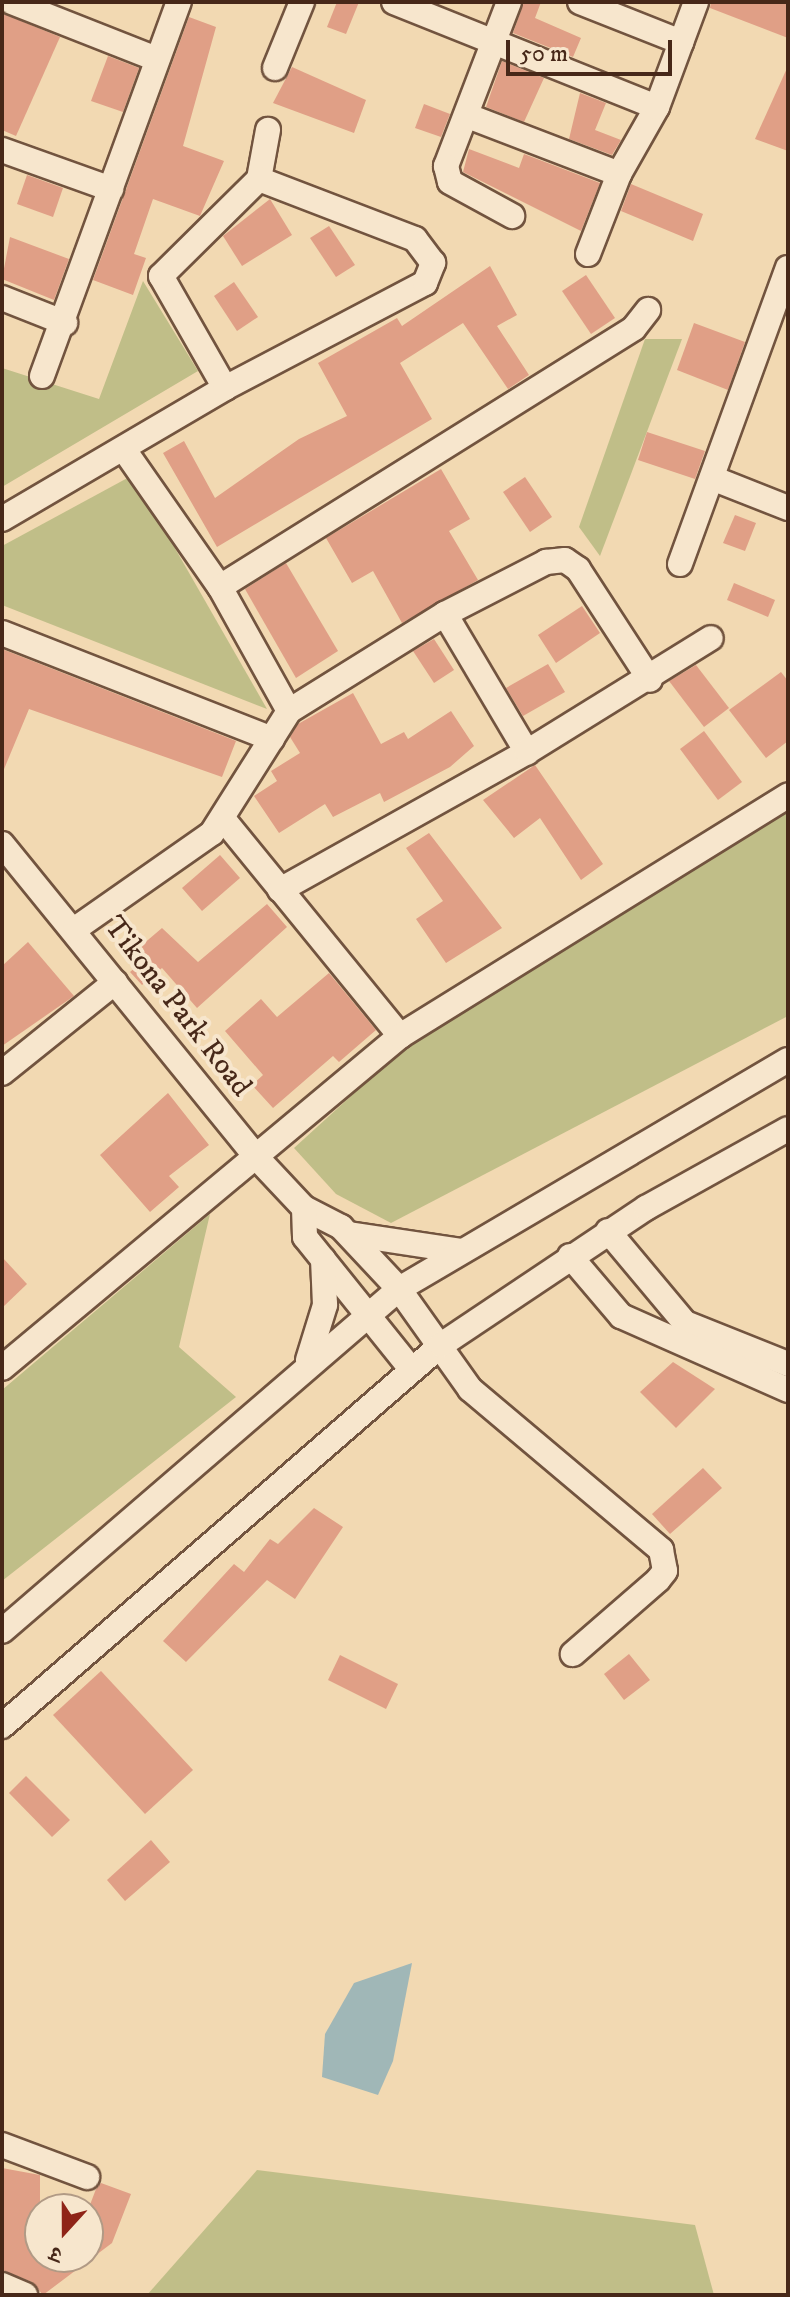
<!DOCTYPE html>
<meta charset="utf-8">
<style>
body{margin:0}
#map{position:relative;width:790px;height:2297px;overflow:hidden;background:#f2d9b2;font-family:"IM FELL DW Pica","Noto Serif Devanagari",serif}
div>[style]{position:absolute}
.green>*{inset:0;background:#c0be88}
.water>*{inset:0;background:#a0b7b7}
.building>*{inset:0;background:#e09f86}
.roads{filter:drop-shadow(2px 0 #72543f) drop-shadow(-2px 0 #72543f) drop-shadow(0 2px #72543f) drop-shadow(0 -2px #72543f)}
.minor>*{height:24px;margin:-12px;padding:0 12px;transform-origin:12px;border-radius:12px;background:#f7e6cd}
span{translate:-50% -50%;white-space:nowrap;text-align:center;line-height:1.15;-webkit-text-stroke:8px #f7e6cd;paint-order:stroke}
.street-label{font-size:30px;color:#472819}
.frame{position:absolute;inset:0;border:4px solid #472819;pointer-events:none}
.north{position:absolute;left:24px;top:2193px;width:80px;height:80px;box-sizing:border-box;background:#f7e6cd;border:2px solid #b19a85;border-radius:50%;rotate:201deg;font-size:22px;font-weight:700;line-height:32px;text-align:center;color:#472819}
.north::after{content:'';display:block;margin:auto;width:28px;height:36px;background:#8f2418;clip-path:polygon(50% 0,100% 100%,50% 72%,0 100%)}
.scale{position:absolute;left:506px;top:40px;width:166px;height:36px;box-sizing:border-box;border:4px solid #472819;border-top:0;padding-left:10px;font-size:24px;line-height:28px;white-space:nowrap;color:#472819;-webkit-text-stroke:6px #f7e6cd;paint-order:stroke}
</style>
<div id="map">
<div class="green">
<i style="clip-path:polygon(143px 281px,198px 371px,2px 487px,2px 368px,99px 399px)"></i>
<i style="clip-path:polygon(645px 339px,682px 339px,600px 556px,579px 527px)"></i>
<i style="clip-path:polygon(133px 475px,267px 709px,2px 605px,2px 546px)"></i>
<i style="clip-path:polygon(788px 811px,788px 1016px,391px 1223px,336px 1194px,294px 1148px,418px 1035px)"></i>
<i style="clip-path:polygon(210px 1214px,179px 1347px,236px 1397px,2px 1581px,2px 1390px)"></i>
<i style="clip-path:polygon(257px 2170px,695px 2225px,714px 2295px,147px 2295px)"></i>
</div>
<div class="water">
<i style="clip-path:polygon(412px 1963px,393px 2061px,378px 2095px,322px 2077px,325px 2034px,354px 1983px)"></i>
</div>
<div class="building">
<i style="clip-path:polygon(337px 2px,359px 2px,346px 34px,327px 27px)"></i>
<i style="clip-path:polygon(524px 2px,541px 2px,535px 18px,581px 38px,573px 57px,513px 33px)"></i>
<i style="clip-path:polygon(711px 2px,788px 2px,788px 38px,710px 8px)"></i>
<i style="clip-path:polygon(2px 13px,60px 37px,16px 136px,2px 130px)"></i>
<i style="clip-path:polygon(189px 17px,216px 27px,183px 146px,224px 161px,200px 216px,153px 199px,134px 254px,146px 258px,133px 295px,93px 280px)"></i>
<i style="clip-path:polygon(108px 56px,139px 68px,123px 112px,91px 101px)"></i>
<i style="clip-path:polygon(502px 61px,544px 78px,524px 122px,486px 107px)"></i>
<i style="clip-path:polygon(788px 66px,788px 151px,755px 139px)"></i>
<i style="clip-path:polygon(292px 67px,366px 100px,354px 133px,273px 103px)"></i>
<i style="clip-path:polygon(580px 93px,606px 103px,595px 130px,621px 140px,612px 155px,569px 139px)"></i>
<i style="clip-path:polygon(424px 104px,450px 114px,441px 137px,415px 128px)"></i>
<i style="clip-path:polygon(469px 149px,519px 168px,524px 154px,600px 183px,581px 231px,463px 172px)"></i>
<i style="clip-path:polygon(27px 175px,63px 188px,53px 217px,17px 204px)"></i>
<i style="clip-path:polygon(631px 184px,703px 214px,693px 241px,621px 211px)"></i>
<i style="clip-path:polygon(270px 199px,292px 235px,242px 266px,223px 236px)"></i>
<i style="clip-path:polygon(329px 226px,355px 265px,336px 277px,310px 238px)"></i>
<i style="clip-path:polygon(10px 237px,69px 259px,54px 300px,2px 279px)"></i>
<i style="clip-path:polygon(490px 266px,517px 315px,497px 326px,529px 375px,508px 389px,463px 323px,400px 363px,432px 419px,217px 547px,163px 453px,184px 441px,215px 498px,299px 439px,347px 416px,318px 363px,397px 318px,402px 326px)"></i>
<i style="clip-path:polygon(586px 275px,615px 318px,591px 334px,562px 291px)"></i>
<i style="clip-path:polygon(234px 282px,258px 317px,237px 331px,214px 296px)"></i>
<i style="clip-path:polygon(694px 323px,745px 342px,728px 390px,677px 370px)"></i>
<i style="clip-path:polygon(647px 432px,705px 451px,695px 479px,638px 460px)"></i>
<i style="clip-path:polygon(441px 469px,470px 519px,449px 531px,478px 580px,402px 623px,373px 571px,352px 583px,326px 538px)"></i>
<i style="clip-path:polygon(525px 477px,552px 517px,530px 532px,503px 492px)"></i>
<i style="clip-path:polygon(735px 515px,756px 523px,745px 551px,723px 543px)"></i>
<i style="clip-path:polygon(286px 563px,338px 651px,296px 678px,245px 589px)"></i>
<i style="clip-path:polygon(734px 583px,775px 600px,768px 617px,727px 600px)"></i>
<i style="clip-path:polygon(582px 606px,600px 633px,556px 663px,538px 635px)"></i>
<i style="clip-path:polygon(434px 639px,454px 670px,434px 683px,413px 651px)"></i>
<i style="clip-path:polygon(2px 649px,236px 741px,222px 777px,29px 709px,2px 774px)"></i>
<i style="clip-path:polygon(548px 664px,565px 692px,523px 716px,506px 688px)"></i>
<i style="clip-path:polygon(696px 665px,729px 708px,704px 727px,669px 681px)"></i>
<i style="clip-path:polygon(781px 672px,788px 681px,788px 741px,766px 758px,729px 710px)"></i>
<i style="clip-path:polygon(353px 693px,381px 744px,404px 732px,408px 739px,451px 711px,474px 746px,450px 767px,384px 802px,380px 793px,333px 817px,325px 804px,279px 833px,254px 796px,277px 781px,271px 771px,300px 753px,290px 737px,298px 724px)"></i>
<i style="clip-path:polygon(704px 731px,742px 782px,718px 800px,680px 749px)"></i>
<i style="clip-path:polygon(535px 765px,603px 864px,581px 880px,540px 818px,514px 838px,483px 800px)"></i>
<i style="clip-path:polygon(429px 833px,502px 928px,446px 963px,416px 919px,443px 901px,406px 848px)"></i>
<i style="clip-path:polygon(220px 855px,240px 878px,202px 911px,182px 888px)"></i>
<i style="clip-path:polygon(267px 904px,287px 927px,197px 1008px,162px 968px,142px 985px,130px 972px,143px 961px,135px 951px,162px 928px,198px 962px)"></i>
<i style="clip-path:polygon(28px 942px,74px 996px,2px 1046px,2px 966px)"></i>
<i style="clip-path:polygon(329px 973px,376px 1030px,339px 1062px,333px 1056px,273px 1108px,252px 1085px,263px 1075px,225px 1031px,261px 999px,277px 1017px)"></i>
<i style="clip-path:polygon(168px 1093px,209px 1145px,169px 1176px,179px 1187px,150px 1212px,100px 1155px)"></i>
<i style="clip-path:polygon(2px 1257px,27px 1284px,2px 1308px)"></i>
<i style="clip-path:polygon(673px 1362px,715px 1389px,676px 1428px,640px 1392px)"></i>
<i style="clip-path:polygon(703px 1468px,722px 1488px,670px 1534px,652px 1514px)"></i>
<i style="clip-path:polygon(314px 1508px,343px 1527px,295px 1599px,267px 1580px,186px 1662px,163px 1641px,234px 1564px,244px 1572px,270px 1539px,278px 1544px)"></i>
<i style="clip-path:polygon(629px 1654px,650px 1680px,624px 1700px,604px 1674px)"></i>
<i style="clip-path:polygon(340px 1655px,398px 1684px,386px 1709px,328px 1680px)"></i>
<i style="clip-path:polygon(101px 1671px,193px 1770px,145px 1814px,53px 1715px)"></i>
<i style="clip-path:polygon(26px 1776px,70px 1820px,52px 1837px,9px 1793px)"></i>
<i style="clip-path:polygon(151px 1840px,170px 1862px,125px 1901px,107px 1880px)"></i>
<i style="clip-path:polygon(2px 2168px,40px 2175px,40px 2257px,88px 2257px,88px 2210px,96px 2189px,101px 2183px,131px 2194px,112px 2243px,43px 2295px,32px 2282px,2px 2270px)"></i>
</div>
<div class="roads">
<div class="minor">
<i style="left:12px;top:2px;width:156px;rotate:21.5deg"></i>
<i style="left:394px;top:2px;width:283px;rotate:21.8deg"></i>
<i style="left:509px;top:2px;width:176px;rotate:111deg"></i>
<i style="left:446px;top:166px;width:16px;rotate:76deg"></i>
<i style="left:450px;top:182px;width:71px;rotate:28.7deg"></i>
<i style="left:580px;top:2px;width:109px;rotate:21.6deg"></i>
<i style="left:275px;top:68px;width:71px;rotate:-67.8deg"></i>
<i style="left:468px;top:116px;width:162px;rotate:21deg"></i>
<i style="left:2px;top:150px;width:116px;rotate:19.7deg"></i>
<i style="left:588px;top:254px;width:86px;rotate:-68.8deg"></i>
<i style="left:619px;top:174px;width:77px;rotate:-60.4deg"></i>
<i style="left:657px;top:107px;width:112px;rotate:-69.6deg"></i>
<i style="left:2px;top:298px;width:68px;rotate:21.6deg"></i>
<i style="left:42px;top:376px;width:398px;rotate:-69.9deg"></i>
<i style="left:225px;top:388px;width:129px;rotate:-119.7deg"></i>
<i style="left:161px;top:276px;width:138px;rotate:-44.7deg"></i>
<i style="left:259px;top:179px;width:50px;rotate:-79.6deg"></i>
<i style="left:125px;top:451px;width:166px;rotate:55.1deg"></i>
<i style="left:220px;top:587px;width:142px;rotate:60.9deg"></i>
<i style="left:712px;top:478px;width:82px;rotate:21.5deg"></i>
<i style="left:2px;top:519px;width:259px;rotate:-30.4deg"></i>
<i style="left:225px;top:388px;width:226px;rotate:-27.7deg"></i>
<i style="left:425px;top:283px;width:22px;rotate:-68deg"></i>
<i style="left:433px;top:263px;width:30px;rotate:-127deg"></i>
<i style="left:415px;top:239px;width:167px;rotate:-159deg"></i>
<i style="left:680px;top:564px;width:315px;rotate:-70deg"></i>
<i style="left:220px;top:587px;width:488px;rotate:-32deg"></i>
<i style="left:634px;top:328px;width:23px;rotate:-52deg"></i>
<i style="left:445px;top:614px;width:161px;rotate:59.3deg"></i>
<i style="left:2px;top:633px;width:290px;rotate:21.4deg"></i>
<i style="left:224px;top:820px;width:279px;rotate:50.8deg"></i>
<i style="left:2px;top:844px;width:406px;rotate:50.9deg"></i>
<i style="left:258px;top:1159px;width:67px;rotate:46.8deg"></i>
<i style="left:304px;top:1208px;width:42px;rotate:27.2deg"></i>
<i style="left:341px;top:1227px;width:85px;rotate:46.9deg"></i>
<i style="left:399px;top:1289px;width:123px;rotate:54.6deg"></i>
<i style="left:470px;top:1389px;width:250px;rotate:40.1deg"></i>
<i style="left:661px;top:1550px;width:21px;rotate:79deg"></i>
<i style="left:665px;top:1571px;width:11px;rotate:128deg"></i>
<i style="left:658px;top:1580px;width:113px;rotate:139deg"></i>
<i style="left:280px;top:890px;width:283px;rotate:-29.2deg"></i>
<i style="left:527px;top:752px;width:216px;rotate:-31.8deg"></i>
<i style="left:75px;top:929px;width:167px;rotate:-35deg"></i>
<i style="left:212px;top:833px;width:144px;rotate:-57.7deg"></i>
<i style="left:289px;top:711px;width:184px;rotate:-31.9deg"></i>
<i style="left:445px;top:614px;width:114px;rotate:-27.2deg"></i>
<i style="left:546px;top:562px;width:19px;rotate:-6deg"></i>
<i style="left:565px;top:560px;width:16px;rotate:35deg"></i>
<i style="left:578px;top:569px;width:132px;rotate:57deg"></i>
<i style="left:2px;top:1073px;width:145px;rotate:-38.8deg"></i>
<i style="left:304px;top:1208px;width:29px;rotate:88deg"></i>
<i style="left:305px;top:1237px;width:169px;rotate:51.2deg"></i>
<i style="left:608px;top:1231px;width:120px;rotate:50.1deg"></i>
<i style="left:685px;top:1323px;width:111px;rotate:21.7deg"></i>
<i style="left:349px;top:1234px;width:113px;rotate:8.6deg"></i>
<i style="left:570px;top:1256px;width:79px;rotate:49.6deg"></i>
<i style="left:621px;top:1316px;width:183px;rotate:23.9deg"></i>
<i style="left:308px;top:1360px;width:58px;rotate:-72.8deg"></i>
<i style="left:325px;top:1305px;width:46px;rotate:-92.5deg"></i>
<i style="left:2px;top:1368px;width:518px;rotate:-39.83deg"></i>
<i style="left:400px;top:1036px;width:457px;rotate:-31.8deg"></i>
<i style="left:2px;top:1631px;width:524px;rotate:-40.74deg"></i>
<i style="left:399px;top:1289px;width:451px;rotate:-30.5deg"></i>
<i style="left:2px;top:1726px;width:581px;rotate:-40.95deg"></i>
<i style="left:441px;top:1345px;width:247px;rotate:-33.8deg"></i>
<i style="left:646px;top:1208px;width:162px;rotate:-29.1deg"></i>
<i style="left:2px;top:2145px;width:91px;rotate:20.6deg"></i>
<i style="left:2px;top:2285px;width:25px;rotate:23deg"></i>
</div>
</div>
<div class="street-label">
<span style="left:177px;top:1007px;rotate:52deg">Tikona Park Road</span>
</div>
<div class="frame"></div>
<div class="north">उ</div>
<div class="scale">50 m</div>
</div>
